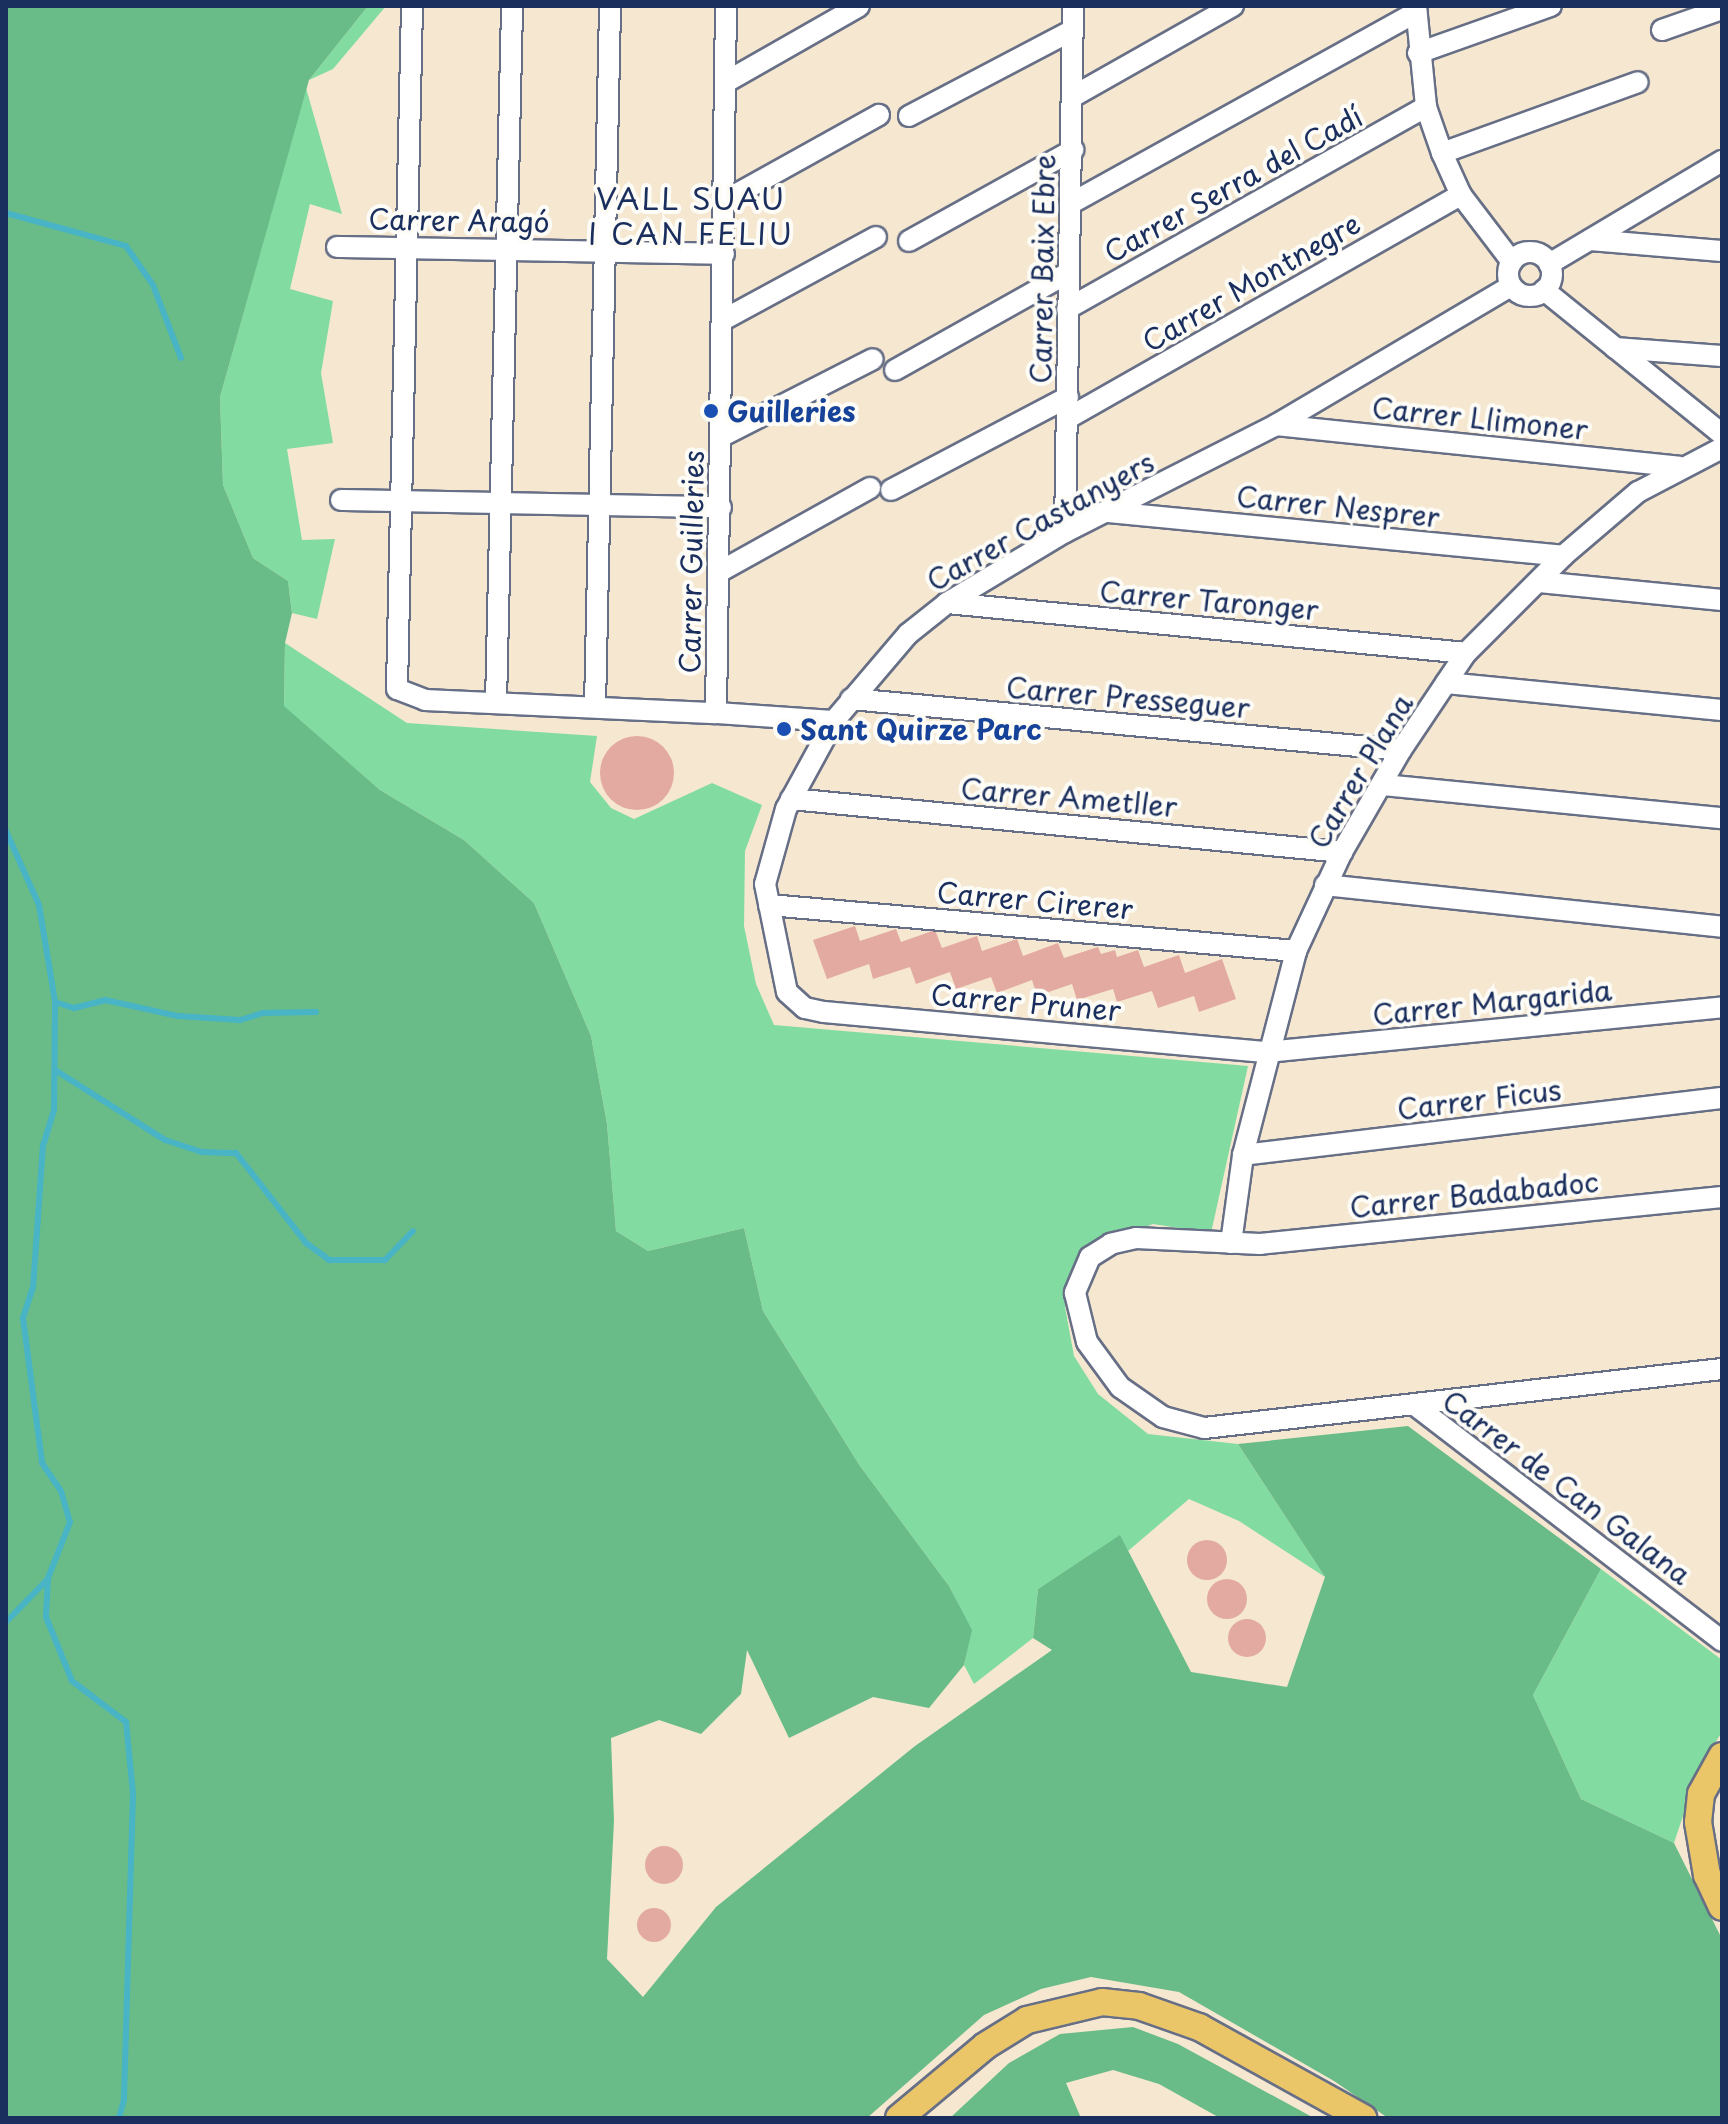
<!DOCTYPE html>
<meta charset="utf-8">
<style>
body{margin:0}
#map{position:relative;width:1728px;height:2124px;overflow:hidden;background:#f5e7d0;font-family:"Playpen Sans",sans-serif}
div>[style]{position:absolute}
.green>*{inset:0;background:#82dca2}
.forest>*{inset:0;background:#69bc88}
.stream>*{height:6px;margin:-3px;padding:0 3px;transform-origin:3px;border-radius:3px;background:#48b4c5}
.building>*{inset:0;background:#e3aaa1}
.round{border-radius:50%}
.roads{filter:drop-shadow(2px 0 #676f86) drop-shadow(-2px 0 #676f86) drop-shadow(0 2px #676f86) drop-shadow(0 -2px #676f86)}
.minor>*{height:20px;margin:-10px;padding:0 10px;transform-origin:10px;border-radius:10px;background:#fff}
.minor>.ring{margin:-10px;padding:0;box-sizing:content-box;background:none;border:20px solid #fff;border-radius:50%}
.major>*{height:26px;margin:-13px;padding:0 13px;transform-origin:13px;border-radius:13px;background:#ebc669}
.dots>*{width:22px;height:22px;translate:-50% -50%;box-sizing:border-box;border:4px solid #fdfcf7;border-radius:50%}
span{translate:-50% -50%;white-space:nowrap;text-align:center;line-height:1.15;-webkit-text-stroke:8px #fdfcf7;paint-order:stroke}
.street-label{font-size:28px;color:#1b2f5e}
.transit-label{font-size:28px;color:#164399;font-weight:700}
.left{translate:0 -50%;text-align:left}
.neighbourhood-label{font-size:30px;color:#1b2f5e;letter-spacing:2px}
.frame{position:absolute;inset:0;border:8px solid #1b2f5e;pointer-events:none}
</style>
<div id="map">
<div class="green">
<i style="clip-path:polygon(368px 6px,386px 6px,333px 69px,309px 80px)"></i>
<i style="clip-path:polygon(306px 88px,342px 214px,310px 204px,290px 289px,333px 301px,321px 373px,333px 443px,287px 449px,302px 540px,335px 539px,317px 619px,292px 613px,288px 581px,253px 558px,223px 485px,220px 397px)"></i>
<i style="clip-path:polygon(285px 643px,407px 723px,597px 736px,590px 782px,611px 808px,634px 819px,712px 783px,762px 805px,745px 851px,744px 926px,756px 984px,774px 1025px,1248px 1066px,1211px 1233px,1153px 1224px,1085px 1250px,1070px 1277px,1065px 1307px,1074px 1356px,1098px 1394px,1148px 1434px,1238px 1444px,1325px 1577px,1239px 1521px,1189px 1499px,1128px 1551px,1120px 1536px,1038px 1589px,1033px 1638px,974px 1684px,964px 1665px,971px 1630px,949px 1586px,860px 1466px,763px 1311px,744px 1228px,648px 1251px,616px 1231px,607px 1124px,591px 1036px,534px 903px,464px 840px,380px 790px,284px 707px)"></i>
<i style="clip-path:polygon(1601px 1569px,1722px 1660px,1722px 1732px,1699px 1768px,1674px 1843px,1581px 1799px,1533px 1695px)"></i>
</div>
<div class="forest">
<i style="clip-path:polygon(6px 6px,368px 6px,309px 80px,220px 397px,223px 485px,253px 558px,288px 581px,292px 613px,285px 643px,284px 706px,380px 790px,464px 840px,534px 903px,591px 1036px,607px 1124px,616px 1231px,648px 1251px,744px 1228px,763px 1311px,860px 1466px,949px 1586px,972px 1630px,964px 1665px,929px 1708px,873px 1697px,789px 1738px,747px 1650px,741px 1694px,701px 1734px,659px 1720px,611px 1738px,614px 1821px,607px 1959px,643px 1997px,716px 1907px,915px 1746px,1052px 1650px,1033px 1638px,1038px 1589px,1120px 1535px,1191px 1672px,1287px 1687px,1325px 1577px,1238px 1444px,1408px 1426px,1601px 1569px,1533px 1695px,1581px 1799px,1674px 1843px,1722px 1939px,1722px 2118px,1388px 2118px,1334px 2081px,1179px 1992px,1091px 1977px,1041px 1989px,984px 2015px,867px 2118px,6px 2118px)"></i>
<i style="clip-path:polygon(1133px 2027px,1178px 2044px,1314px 2118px,1220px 2118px,1159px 2084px,1113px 2070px,1066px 2083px,1081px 2118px,950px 2118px,1009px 2063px,1060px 2034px)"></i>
</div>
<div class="stream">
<i style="left:6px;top:213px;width:124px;rotate:15.4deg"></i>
<i style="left:126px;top:246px;width:47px;rotate:55.3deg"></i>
<i style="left:153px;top:285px;width:78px;rotate:69deg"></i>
<i style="left:6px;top:831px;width:81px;rotate:66deg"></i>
<i style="left:39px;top:905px;width:98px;rotate:80.6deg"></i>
<i style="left:55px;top:1002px;width:108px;rotate:90.5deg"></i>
<i style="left:54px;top:1110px;width:37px;rotate:107deg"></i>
<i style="left:43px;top:1145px;width:142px;rotate:94deg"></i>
<i style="left:33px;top:1287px;width:33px;rotate:108deg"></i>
<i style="left:23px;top:1318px;width:146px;rotate:82.5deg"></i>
<i style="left:42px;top:1463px;width:34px;rotate:56deg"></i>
<i style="left:61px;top:1491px;width:32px;rotate:74deg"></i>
<i style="left:70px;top:1522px;width:60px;rotate:111.4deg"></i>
<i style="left:48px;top:1578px;width:39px;rotate:93deg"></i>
<i style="left:46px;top:1617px;width:69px;rotate:67.9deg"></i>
<i style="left:72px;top:1681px;width:68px;rotate:37.2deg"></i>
<i style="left:126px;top:1722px;width:72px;rotate:84.4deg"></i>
<i style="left:133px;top:1794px;width:306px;rotate:91.7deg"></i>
<i style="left:124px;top:2100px;width:19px;rotate:106deg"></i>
<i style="left:55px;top:1002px;width:20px;rotate:18deg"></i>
<i style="left:74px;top:1008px;width:32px;rotate:-14deg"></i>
<i style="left:105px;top:1000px;width:75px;rotate:12.4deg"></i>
<i style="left:178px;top:1016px;width:62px;rotate:3.7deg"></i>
<i style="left:240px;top:1020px;width:24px;rotate:-17deg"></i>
<i style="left:263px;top:1013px;width:53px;rotate:-1.1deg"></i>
<i style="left:55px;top:1070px;width:130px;rotate:32.5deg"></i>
<i style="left:165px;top:1140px;width:38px;rotate:18deg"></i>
<i style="left:201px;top:1152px;width:35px;rotate:2deg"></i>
<i style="left:236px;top:1153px;width:114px;rotate:52.1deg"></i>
<i style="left:306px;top:1243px;width:29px;rotate:36deg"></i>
<i style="left:329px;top:1260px;width:56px"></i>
<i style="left:385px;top:1260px;width:40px;rotate:-46deg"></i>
<i style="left:6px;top:1622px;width:60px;rotate:-45.7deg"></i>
</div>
<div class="building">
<i class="round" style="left:600px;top:736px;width:74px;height:74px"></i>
<i style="clip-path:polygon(855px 926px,860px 941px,896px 929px,901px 942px,935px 930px,942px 948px,977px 936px,982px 951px,1017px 939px,1023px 956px,1058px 943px,1064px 958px,1098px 947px,1101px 954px,1115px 950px,1117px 957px,1138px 950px,1144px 967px,1179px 955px,1185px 973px,1222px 959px,1236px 999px,1199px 1012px,1194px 996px,1158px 1008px,1152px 991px,1117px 1002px,1113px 989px,1077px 1000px,1072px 984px,1037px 996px,1032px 980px,997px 993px,991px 977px,956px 989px,950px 972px,916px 984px,910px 967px,873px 979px,869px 964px,827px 979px,813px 940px)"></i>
<i class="round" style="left:1187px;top:1540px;width:40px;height:40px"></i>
<i class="round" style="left:1207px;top:1579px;width:40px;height:40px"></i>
<i class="round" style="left:1228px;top:1619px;width:38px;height:38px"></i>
<i class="round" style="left:645px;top:1846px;width:38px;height:38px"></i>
<i class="round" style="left:637px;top:1908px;width:34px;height:34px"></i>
</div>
<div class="roads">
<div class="minor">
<i style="left:412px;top:6px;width:683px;rotate:91.26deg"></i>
<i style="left:397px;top:689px;width:30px;rotate:21deg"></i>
<i style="left:425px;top:700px;width:291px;rotate:2.6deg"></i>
<i style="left:726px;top:6px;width:707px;rotate:90.81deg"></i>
<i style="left:716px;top:713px;width:118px;rotate:3.9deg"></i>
<i style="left:1416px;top:6px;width:101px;rotate:84.3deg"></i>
<i style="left:1426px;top:107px;width:49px;rotate:70.8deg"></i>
<i style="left:1442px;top:153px;width:46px;rotate:65.7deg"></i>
<i style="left:1461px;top:195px;width:84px;rotate:52.7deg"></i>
<i style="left:1662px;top:30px;width:64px;rotate:-19.3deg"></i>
<i style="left:1418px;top:53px;width:141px;rotate:-19.5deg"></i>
<i style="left:726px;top:82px;width:153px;rotate:-29.7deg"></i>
<i style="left:1072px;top:97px;width:185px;rotate:-29.5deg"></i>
<i style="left:909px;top:116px;width:185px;rotate:-27.7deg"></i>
<i style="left:1442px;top:153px;width:208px;rotate:-19.9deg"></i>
<i style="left:726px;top:200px;width:175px;rotate:-29.1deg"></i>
<i style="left:1070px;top:204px;width:396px;rotate:-29deg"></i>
<i style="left:1590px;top:240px;width:132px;rotate:4.8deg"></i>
<i style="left:909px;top:241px;width:188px;rotate:-29deg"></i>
<i style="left:337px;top:247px;width:387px;rotate:1deg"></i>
<i class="ring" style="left:1508px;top:252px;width:24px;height:24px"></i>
<i style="left:1549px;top:264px;width:201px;rotate:-30.8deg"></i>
<i style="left:1511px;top:286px;width:273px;rotate:149.4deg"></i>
<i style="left:1276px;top:425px;width:237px;rotate:153.1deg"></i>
<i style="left:1065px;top:532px;width:138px;rotate:149deg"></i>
<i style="left:947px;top:603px;width:50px;rotate:141.5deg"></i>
<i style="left:908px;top:634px;width:114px;rotate:130.4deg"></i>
<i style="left:834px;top:721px;width:100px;rotate:118.6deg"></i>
<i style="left:786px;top:809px;width:78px;rotate:105.6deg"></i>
<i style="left:765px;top:884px;width:110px;rotate:78.5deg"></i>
<i style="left:787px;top:992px;width:24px;rotate:42deg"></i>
<i style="left:805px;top:1008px;width:19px;rotate:12deg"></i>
<i style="left:824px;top:1012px;width:445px;rotate:5.2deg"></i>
<i style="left:1267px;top:1052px;width:457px;rotate:-5.6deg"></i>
<i style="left:1544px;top:290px;width:229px;rotate:39deg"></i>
<i style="left:1067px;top:309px;width:412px;rotate:-29.4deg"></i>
<i style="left:723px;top:320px;width:174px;rotate:-28.5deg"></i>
<i style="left:1615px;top:348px;width:107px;rotate:4.3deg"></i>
<i style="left:895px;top:370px;width:198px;rotate:-29.3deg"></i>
<i style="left:1068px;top:418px;width:452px;rotate:-29.6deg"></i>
<i style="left:1276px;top:425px;width:405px;rotate:5.9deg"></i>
<i style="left:722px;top:436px;width:169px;rotate:-27deg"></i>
<i style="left:891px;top:490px;width:200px;rotate:-27.7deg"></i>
<i style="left:341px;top:500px;width:380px;rotate:1.1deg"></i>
<i style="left:1108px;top:512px;width:457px;rotate:5.5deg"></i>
<i style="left:1065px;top:532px;width:526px;rotate:-89.13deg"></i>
<i style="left:719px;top:572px;width:173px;rotate:-29.1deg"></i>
<i style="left:1539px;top:582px;width:184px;rotate:5.6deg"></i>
<i style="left:947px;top:603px;width:521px;rotate:5.5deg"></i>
<i style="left:1446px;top:683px;width:277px;rotate:5.6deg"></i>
<i style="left:851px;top:699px;width:552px;rotate:5.3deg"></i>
<i style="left:496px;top:703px;width:697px;rotate:-88.68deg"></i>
<i style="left:595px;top:707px;width:701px;rotate:-88.77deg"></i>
<i style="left:1383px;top:785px;width:341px;rotate:5.6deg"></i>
<i style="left:791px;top:799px;width:554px;rotate:5.49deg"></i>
<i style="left:1325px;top:885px;width:399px;rotate:6deg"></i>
<i style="left:769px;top:905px;width:529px;rotate:4.99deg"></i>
<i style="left:1243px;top:1155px;width:482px;rotate:-6.8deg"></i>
<i style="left:1722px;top:1197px;width:464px;rotate:174.2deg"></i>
<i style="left:1260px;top:1244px;width:124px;rotate:-177.2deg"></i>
<i style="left:1136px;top:1238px;width:26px;rotate:167deg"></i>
<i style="left:1111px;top:1244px;width:25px;rotate:148deg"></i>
<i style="left:1090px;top:1257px;width:39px;rotate:113deg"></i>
<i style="left:1075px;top:1293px;width:50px;rotate:76.2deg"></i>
<i style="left:1087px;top:1342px;width:56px;rotate:53.7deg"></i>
<i style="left:1120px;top:1387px;width:52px;rotate:34.9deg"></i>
<i style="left:1163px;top:1417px;width:42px;rotate:15deg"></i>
<i style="left:1204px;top:1428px;width:521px;rotate:-6.5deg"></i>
<i style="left:1231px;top:1243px;width:89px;rotate:-82.2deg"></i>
<i style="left:1243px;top:1155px;width:211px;rotate:-75.4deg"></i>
<i style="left:1296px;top:951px;width:109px;rotate:-65.1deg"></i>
<i style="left:1342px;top:852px;width:118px;rotate:-60deg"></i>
<i style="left:1401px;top:750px;width:117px;rotate:-56.2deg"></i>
<i style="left:1466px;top:653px;width:137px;rotate:-45deg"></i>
<i style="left:1563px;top:556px;width:99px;rotate:-40.5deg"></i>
<i style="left:1638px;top:492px;width:95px;rotate:-27.6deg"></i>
<i style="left:1416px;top:1406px;width:386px;rotate:37.5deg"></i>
</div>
<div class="major">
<i style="left:1722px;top:1756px;width:43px;rotate:118.9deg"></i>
<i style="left:1701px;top:1794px;width:28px;rotate:96deg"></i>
<i style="left:1698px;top:1822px;width:54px;rotate:80.4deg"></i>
<i style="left:1707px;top:1875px;width:35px;rotate:65deg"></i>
<i style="left:899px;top:2118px;width:112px;rotate:-39.9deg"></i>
<i style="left:985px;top:2046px;width:49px;rotate:-31.8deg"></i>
<i style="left:1027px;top:2020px;width:77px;rotate:-13.5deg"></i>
<i style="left:1102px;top:2002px;width:37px;rotate:6deg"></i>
<i style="left:1139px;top:2006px;width:64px;rotate:19.3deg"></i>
<i style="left:1199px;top:2027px;width:188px;rotate:29deg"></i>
</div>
</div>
<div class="dots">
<i style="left:711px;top:411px;background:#1a4fb4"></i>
<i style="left:784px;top:729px;background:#1a4fb4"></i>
</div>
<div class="street-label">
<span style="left:1233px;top:184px;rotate:-29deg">Carrer Serra del Cadí</span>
<span style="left:459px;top:220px;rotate:1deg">Carrer Aragó</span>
<span style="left:1042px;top:269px;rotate:-89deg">Carrer Baix Ebre</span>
<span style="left:1251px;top:282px;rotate:-30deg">Carrer Montnegre</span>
<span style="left:1480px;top:418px;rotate:6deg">Carrer Llimoner</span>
<span style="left:1338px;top:506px;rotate:6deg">Carrer Nesprer</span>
<span style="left:1040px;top:521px;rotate:-29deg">Carrer Castanyers</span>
<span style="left:691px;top:562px;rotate:-89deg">Carrer Guilleries</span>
<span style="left:1209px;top:600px;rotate:5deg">Carrer Taronger</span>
<span style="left:1128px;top:697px;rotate:5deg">Carrer Presseguer</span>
<span style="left:1360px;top:771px;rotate:-59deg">Carrer Plana</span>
<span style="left:1069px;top:797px;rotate:5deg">Carrer Ametller</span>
<span style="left:1035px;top:900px;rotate:5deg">Carrer Cirerer</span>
<span style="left:1026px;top:1002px;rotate:5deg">Carrer Pruner</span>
<span style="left:1492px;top:1002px;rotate:-6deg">Carrer Margarida</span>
<span style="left:1479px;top:1099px;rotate:-7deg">Carrer Ficus</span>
<span style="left:1474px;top:1194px;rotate:-6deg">Carrer Badabadoc</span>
<span style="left:1567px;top:1487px;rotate:37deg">Carrer de Can Galana</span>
</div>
<div class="transit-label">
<span class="left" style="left:727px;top:411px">Guilleries</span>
<span class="left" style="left:800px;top:729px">Sant Quirze Parc</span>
</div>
<div class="neighbourhood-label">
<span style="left:691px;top:215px">VALL SUAU<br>I CAN FELIU</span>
</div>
<div class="frame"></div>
</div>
